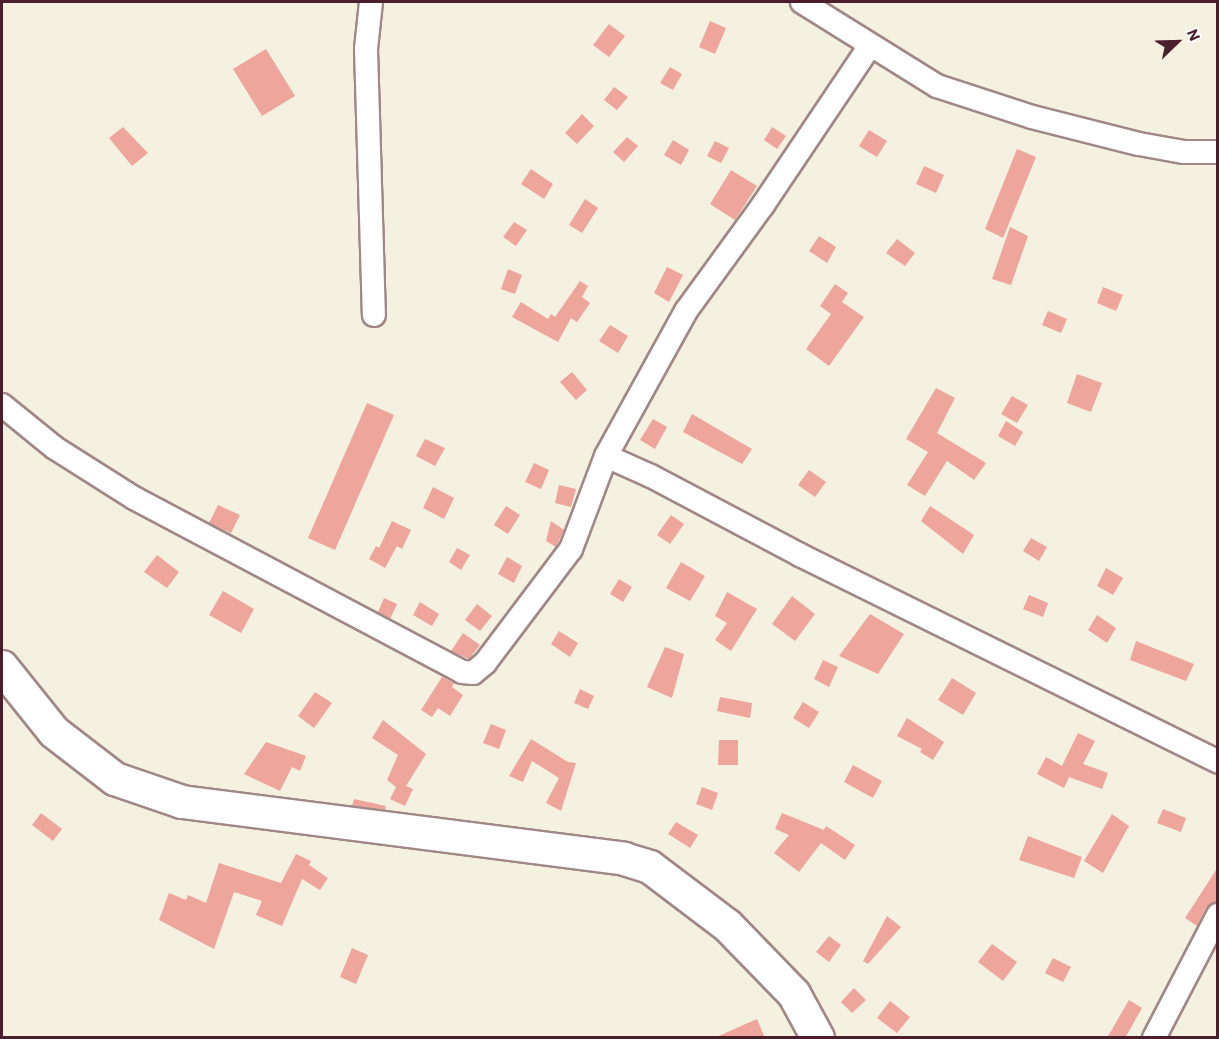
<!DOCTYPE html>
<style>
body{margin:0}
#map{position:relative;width:1219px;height:1039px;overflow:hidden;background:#f4f1e1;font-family:Itim,sans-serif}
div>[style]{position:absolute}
.building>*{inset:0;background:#eea59b}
.roads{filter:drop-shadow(2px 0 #9f8886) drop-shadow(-2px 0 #9f8886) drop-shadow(0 2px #9f8886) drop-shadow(0 -2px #9f8886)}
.minor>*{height:22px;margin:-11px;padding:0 11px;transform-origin:11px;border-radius:11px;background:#fff}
.secondary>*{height:32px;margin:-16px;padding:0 16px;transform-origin:16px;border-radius:16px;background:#fff}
span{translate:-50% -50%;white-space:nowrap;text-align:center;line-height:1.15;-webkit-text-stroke:6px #fff;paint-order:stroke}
.frame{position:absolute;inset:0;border:3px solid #4a1f2b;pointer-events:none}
.north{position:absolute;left:1147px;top:12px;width:60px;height:60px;-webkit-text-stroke:4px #fff;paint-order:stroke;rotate:67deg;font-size:16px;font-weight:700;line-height:24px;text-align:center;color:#4a1f2b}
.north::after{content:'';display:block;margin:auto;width:21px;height:27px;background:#4a1f2b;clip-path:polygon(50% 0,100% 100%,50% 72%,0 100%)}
</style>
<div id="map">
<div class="building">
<i style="clip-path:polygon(710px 21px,726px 28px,715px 54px,699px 47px)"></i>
<i style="clip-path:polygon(609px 24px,625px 36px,609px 57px,593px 45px)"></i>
<i style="clip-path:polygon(266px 49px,295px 96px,262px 116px,233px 69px)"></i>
<i style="clip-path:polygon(670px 67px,682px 74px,673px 90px,660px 83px)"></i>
<i style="clip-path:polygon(614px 87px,628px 97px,617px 110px,604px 100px)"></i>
<i style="clip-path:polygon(582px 114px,594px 126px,577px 144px,565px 133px)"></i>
<i style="clip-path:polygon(123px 127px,148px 153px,132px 166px,109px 138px)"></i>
<i style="clip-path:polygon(772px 127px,786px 136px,777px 149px,764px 140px)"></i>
<i style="clip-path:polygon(869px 130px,887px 141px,877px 157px,859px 146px)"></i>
<i style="clip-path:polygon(627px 137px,638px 146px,624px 162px,613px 152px)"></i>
<i style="clip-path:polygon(673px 140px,689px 150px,681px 165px,664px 155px)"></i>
<i style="clip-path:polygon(715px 141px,729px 148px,721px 163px,707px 156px)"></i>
<i style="clip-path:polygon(1017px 149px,1036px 157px,1003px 238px,985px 229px)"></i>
<i style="clip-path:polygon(924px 166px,944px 175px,936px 193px,916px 184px)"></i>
<i style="clip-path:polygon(531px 169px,553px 184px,544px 199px,521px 184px)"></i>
<i style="clip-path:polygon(731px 170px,757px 186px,735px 220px,710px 204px)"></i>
<i style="clip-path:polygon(585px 199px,598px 208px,582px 233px,569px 225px)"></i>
<i style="clip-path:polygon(514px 222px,527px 230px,516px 246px,503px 237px)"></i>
<i style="clip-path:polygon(1010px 227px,1028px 236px,1011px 285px,992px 279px)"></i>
<i style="clip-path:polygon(819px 236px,836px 247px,827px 263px,809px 251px)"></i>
<i style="clip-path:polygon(897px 239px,915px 253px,905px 266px,886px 253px)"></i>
<i style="clip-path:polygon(667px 267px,683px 275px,669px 302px,654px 293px)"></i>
<i style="clip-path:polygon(508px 269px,522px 275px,515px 294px,501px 289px)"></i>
<i style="clip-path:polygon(580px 281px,588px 286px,582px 297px,590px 303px,577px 322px,571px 318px,558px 342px,512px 317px,521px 302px,548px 319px,551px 314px,555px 317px)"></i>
<i style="clip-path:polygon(835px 284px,848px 293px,842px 302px,864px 317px,829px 366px,806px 349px,831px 314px,820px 306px)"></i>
<i style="clip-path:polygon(1103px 287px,1123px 295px,1116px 311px,1097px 303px)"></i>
<i style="clip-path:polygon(1048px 311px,1067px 319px,1061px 333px,1042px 325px)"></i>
<i style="clip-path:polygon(610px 325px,628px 336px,618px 353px,599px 341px)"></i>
<i style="clip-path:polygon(572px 372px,587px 390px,576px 400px,560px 382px)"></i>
<i style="clip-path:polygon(1077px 374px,1102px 383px,1091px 412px,1067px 403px)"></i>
<i style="clip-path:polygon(936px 388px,955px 398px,937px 433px,986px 463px,974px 480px,947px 461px,925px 496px,907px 485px,928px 452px,906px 439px)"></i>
<i style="clip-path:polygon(1012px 396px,1028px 405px,1017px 423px,1001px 414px)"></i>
<i style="clip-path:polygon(367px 403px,394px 415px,335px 550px,308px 538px)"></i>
<i style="clip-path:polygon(692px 414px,752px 449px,742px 464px,683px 432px)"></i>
<i style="clip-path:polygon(653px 419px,667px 427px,655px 449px,640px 440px)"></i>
<i style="clip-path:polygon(1006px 421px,1023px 432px,1015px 446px,998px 436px)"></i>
<i style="clip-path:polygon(425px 439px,445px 448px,435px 466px,416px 456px)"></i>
<i style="clip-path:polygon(534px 463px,549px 470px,541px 489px,525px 482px)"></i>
<i style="clip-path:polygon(809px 470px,826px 482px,815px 497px,798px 485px)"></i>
<i style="clip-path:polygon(559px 485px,576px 489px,571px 507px,555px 503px)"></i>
<i style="clip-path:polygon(433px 487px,454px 498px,444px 519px,423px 508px)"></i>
<i style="clip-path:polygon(218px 505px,240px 515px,231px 533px,209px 523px)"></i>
<i style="clip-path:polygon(506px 506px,520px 515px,508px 534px,494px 525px)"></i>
<i style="clip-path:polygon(930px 506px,974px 535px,963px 554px,921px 521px)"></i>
<i style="clip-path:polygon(671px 515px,684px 524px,670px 544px,657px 535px)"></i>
<i style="clip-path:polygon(392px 521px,411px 530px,402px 549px,397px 546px,385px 568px,369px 559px,376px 546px,379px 548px)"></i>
<i style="clip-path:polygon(551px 521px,564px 530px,556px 547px,546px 541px)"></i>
<i style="clip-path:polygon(1031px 538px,1047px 547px,1039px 561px,1023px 551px)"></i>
<i style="clip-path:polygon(457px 548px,470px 555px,461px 570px,449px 562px)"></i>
<i style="clip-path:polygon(157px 555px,179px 572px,167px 588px,144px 572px)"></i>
<i style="clip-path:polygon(507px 557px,522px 566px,514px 583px,498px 574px)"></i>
<i style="clip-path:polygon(681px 562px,705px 576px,690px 601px,666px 588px)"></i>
<i style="clip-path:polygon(1106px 568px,1123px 578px,1113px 595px,1097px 586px)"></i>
<i style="clip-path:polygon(619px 579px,632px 587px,623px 602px,610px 594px)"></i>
<i style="clip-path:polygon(223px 591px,254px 609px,241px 633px,209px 615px)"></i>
<i style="clip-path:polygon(727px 592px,757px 609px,731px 651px,715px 640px,727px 623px,715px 616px)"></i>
<i style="clip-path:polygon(1029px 595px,1048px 603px,1043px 617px,1023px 609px)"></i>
<i style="clip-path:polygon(792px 596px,815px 614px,795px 641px,772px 624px)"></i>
<i style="clip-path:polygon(384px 598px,397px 604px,390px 619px,378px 612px)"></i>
<i style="clip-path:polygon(420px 602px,439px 614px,432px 626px,413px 615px)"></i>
<i style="clip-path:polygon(477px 604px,492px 616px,480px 631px,465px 620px)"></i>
<i style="clip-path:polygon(870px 614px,904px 634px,878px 674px,839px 656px)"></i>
<i style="clip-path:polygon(1097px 615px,1116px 628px,1107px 643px,1088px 630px)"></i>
<i style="clip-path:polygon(559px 631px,578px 643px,570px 657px,551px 644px)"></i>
<i style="clip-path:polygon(463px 633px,480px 645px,469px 659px,451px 651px)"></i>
<i style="clip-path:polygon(1136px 641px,1194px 664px,1186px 681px,1130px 660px)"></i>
<i style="clip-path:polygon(665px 647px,684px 654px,672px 698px,647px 687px)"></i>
<i style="clip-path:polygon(823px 660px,838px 667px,829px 687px,814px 679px)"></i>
<i style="clip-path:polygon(442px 677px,454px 683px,452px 687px,463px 695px,450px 716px,438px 708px,432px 717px,421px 710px)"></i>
<i style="clip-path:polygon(952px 678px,976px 693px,963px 715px,938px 700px)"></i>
<i style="clip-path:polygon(580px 689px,594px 696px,588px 709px,574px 703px)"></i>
<i style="clip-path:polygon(315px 692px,332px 703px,314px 728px,298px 716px)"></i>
<i style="clip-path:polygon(720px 697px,752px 703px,750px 718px,717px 711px)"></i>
<i style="clip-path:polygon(803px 702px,819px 712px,809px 728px,793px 718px)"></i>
<i style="clip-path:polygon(907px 718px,944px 742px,933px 760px,920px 752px,922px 749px,897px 736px)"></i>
<i style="clip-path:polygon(383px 720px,426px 754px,406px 786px,413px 789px,405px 806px,390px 799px,396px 787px,387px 780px,398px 755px,372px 738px)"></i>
<i style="clip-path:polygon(491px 724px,506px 730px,499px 749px,483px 743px)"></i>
<i style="clip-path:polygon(1078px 733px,1095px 741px,1083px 764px,1108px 773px,1102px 789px,1069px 777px,1064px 788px,1037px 774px,1046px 757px,1062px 766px)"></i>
<i style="clip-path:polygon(531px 739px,568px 762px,576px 763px,561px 811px,546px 803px,559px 778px,532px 761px,523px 782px,509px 776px)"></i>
<i style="clip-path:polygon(719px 740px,738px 740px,738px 765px,718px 765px)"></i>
<i style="clip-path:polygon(266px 742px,306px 756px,300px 771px,292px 767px,280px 791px,244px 774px)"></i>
<i style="clip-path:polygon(853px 765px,882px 781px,873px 798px,844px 782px)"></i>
<i style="clip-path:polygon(702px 787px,718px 793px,712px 810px,696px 804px)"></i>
<i style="clip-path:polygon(354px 799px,386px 806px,385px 810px,352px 806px)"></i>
<i style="clip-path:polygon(1163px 809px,1186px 818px,1181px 832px,1157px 823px)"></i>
<i style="clip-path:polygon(41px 813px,62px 829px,53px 841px,32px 825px)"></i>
<i style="clip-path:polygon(782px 813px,824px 830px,826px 826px,855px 845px,845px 860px,821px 843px,799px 872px,774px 853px,789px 835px,775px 829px)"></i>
<i style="clip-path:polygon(1112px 814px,1129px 826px,1103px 873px,1084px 861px)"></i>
<i style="clip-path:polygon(676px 822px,698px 835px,690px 848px,668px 834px)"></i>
<i style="clip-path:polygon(1028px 836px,1082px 857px,1074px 878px,1019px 860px)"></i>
<i style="clip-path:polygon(296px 854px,311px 861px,309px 865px,328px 878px,320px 890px,302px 879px,282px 926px,256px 915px,262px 901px,234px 892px,214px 949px,159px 920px,169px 893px,186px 900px,188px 895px,206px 903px,219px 863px,281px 883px)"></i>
<i style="clip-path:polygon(1218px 867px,1218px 902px,1206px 908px,1197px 926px,1185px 918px)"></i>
<i style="clip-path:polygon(887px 916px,901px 927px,868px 964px,863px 961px)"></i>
<i style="clip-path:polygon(829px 936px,841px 945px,829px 962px,816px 952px)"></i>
<i style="clip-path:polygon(992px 944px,1017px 962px,1003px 981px,978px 962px)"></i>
<i style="clip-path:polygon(352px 948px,368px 955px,356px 984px,340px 977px)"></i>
<i style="clip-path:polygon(1053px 958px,1071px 967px,1063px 982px,1045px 973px)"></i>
<i style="clip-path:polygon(854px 988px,866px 1000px,852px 1013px,841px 1002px)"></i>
<i style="clip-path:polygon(1129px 1000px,1142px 1008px,1125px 1038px,1107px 1038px)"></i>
<i style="clip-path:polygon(890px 1001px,910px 1017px,897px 1033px,877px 1018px)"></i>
<i style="clip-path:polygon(757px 1019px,765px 1038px,714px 1038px)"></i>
</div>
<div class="roads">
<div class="minor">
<i style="left:371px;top:2px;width:47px;rotate:96.1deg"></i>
<i style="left:366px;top:49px;width:266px;rotate:88.3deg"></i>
<i style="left:802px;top:2px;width:159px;rotate:31.9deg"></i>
<i style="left:937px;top:86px;width:100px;rotate:18.1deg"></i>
<i style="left:1032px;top:117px;width:110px;rotate:14.2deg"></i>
<i style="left:1139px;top:144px;width:46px;rotate:10.1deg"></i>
<i style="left:1184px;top:152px;width:34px"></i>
<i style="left:2px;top:405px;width:68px;rotate:39.1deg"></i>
<i style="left:55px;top:448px;width:93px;rotate:32.3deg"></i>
<i style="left:134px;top:498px;width:371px;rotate:27.9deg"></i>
<i style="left:462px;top:672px;width:11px;rotate:5deg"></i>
<i style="left:473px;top:673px;width:16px;rotate:-40deg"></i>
<i style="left:485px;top:663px;width:143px;rotate:-53deg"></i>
<i style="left:571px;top:549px;width:99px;rotate:-69.4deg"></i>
<i style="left:606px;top:456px;width:166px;rotate:-61.1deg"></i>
<i style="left:686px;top:311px;width:131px;rotate:-54deg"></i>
<i style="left:763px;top:205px;width:190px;rotate:-56.1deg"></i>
<i style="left:606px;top:456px;width:49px;rotate:24deg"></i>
<i style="left:651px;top:476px;width:169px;rotate:27.9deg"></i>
<i style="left:800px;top:555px;width:466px;rotate:26.3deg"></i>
<i style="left:1154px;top:1038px;width:139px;rotate:-62.5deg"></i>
</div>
<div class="secondary">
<i style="left:2px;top:667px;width:83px;rotate:51.3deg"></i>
<i style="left:54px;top:732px;width:77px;rotate:37.6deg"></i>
<i style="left:115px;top:779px;width:71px;rotate:18.9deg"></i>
<i style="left:182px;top:802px;width:446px;rotate:7.3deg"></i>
<i style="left:624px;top:859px;width:27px;rotate:17deg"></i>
<i style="left:650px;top:867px;width:98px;rotate:37.1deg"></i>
<i style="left:728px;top:926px;width:95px;rotate:45.9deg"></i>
<i style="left:794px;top:994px;width:50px;rotate:61.4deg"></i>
</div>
</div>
<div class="frame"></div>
<div class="north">N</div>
</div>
